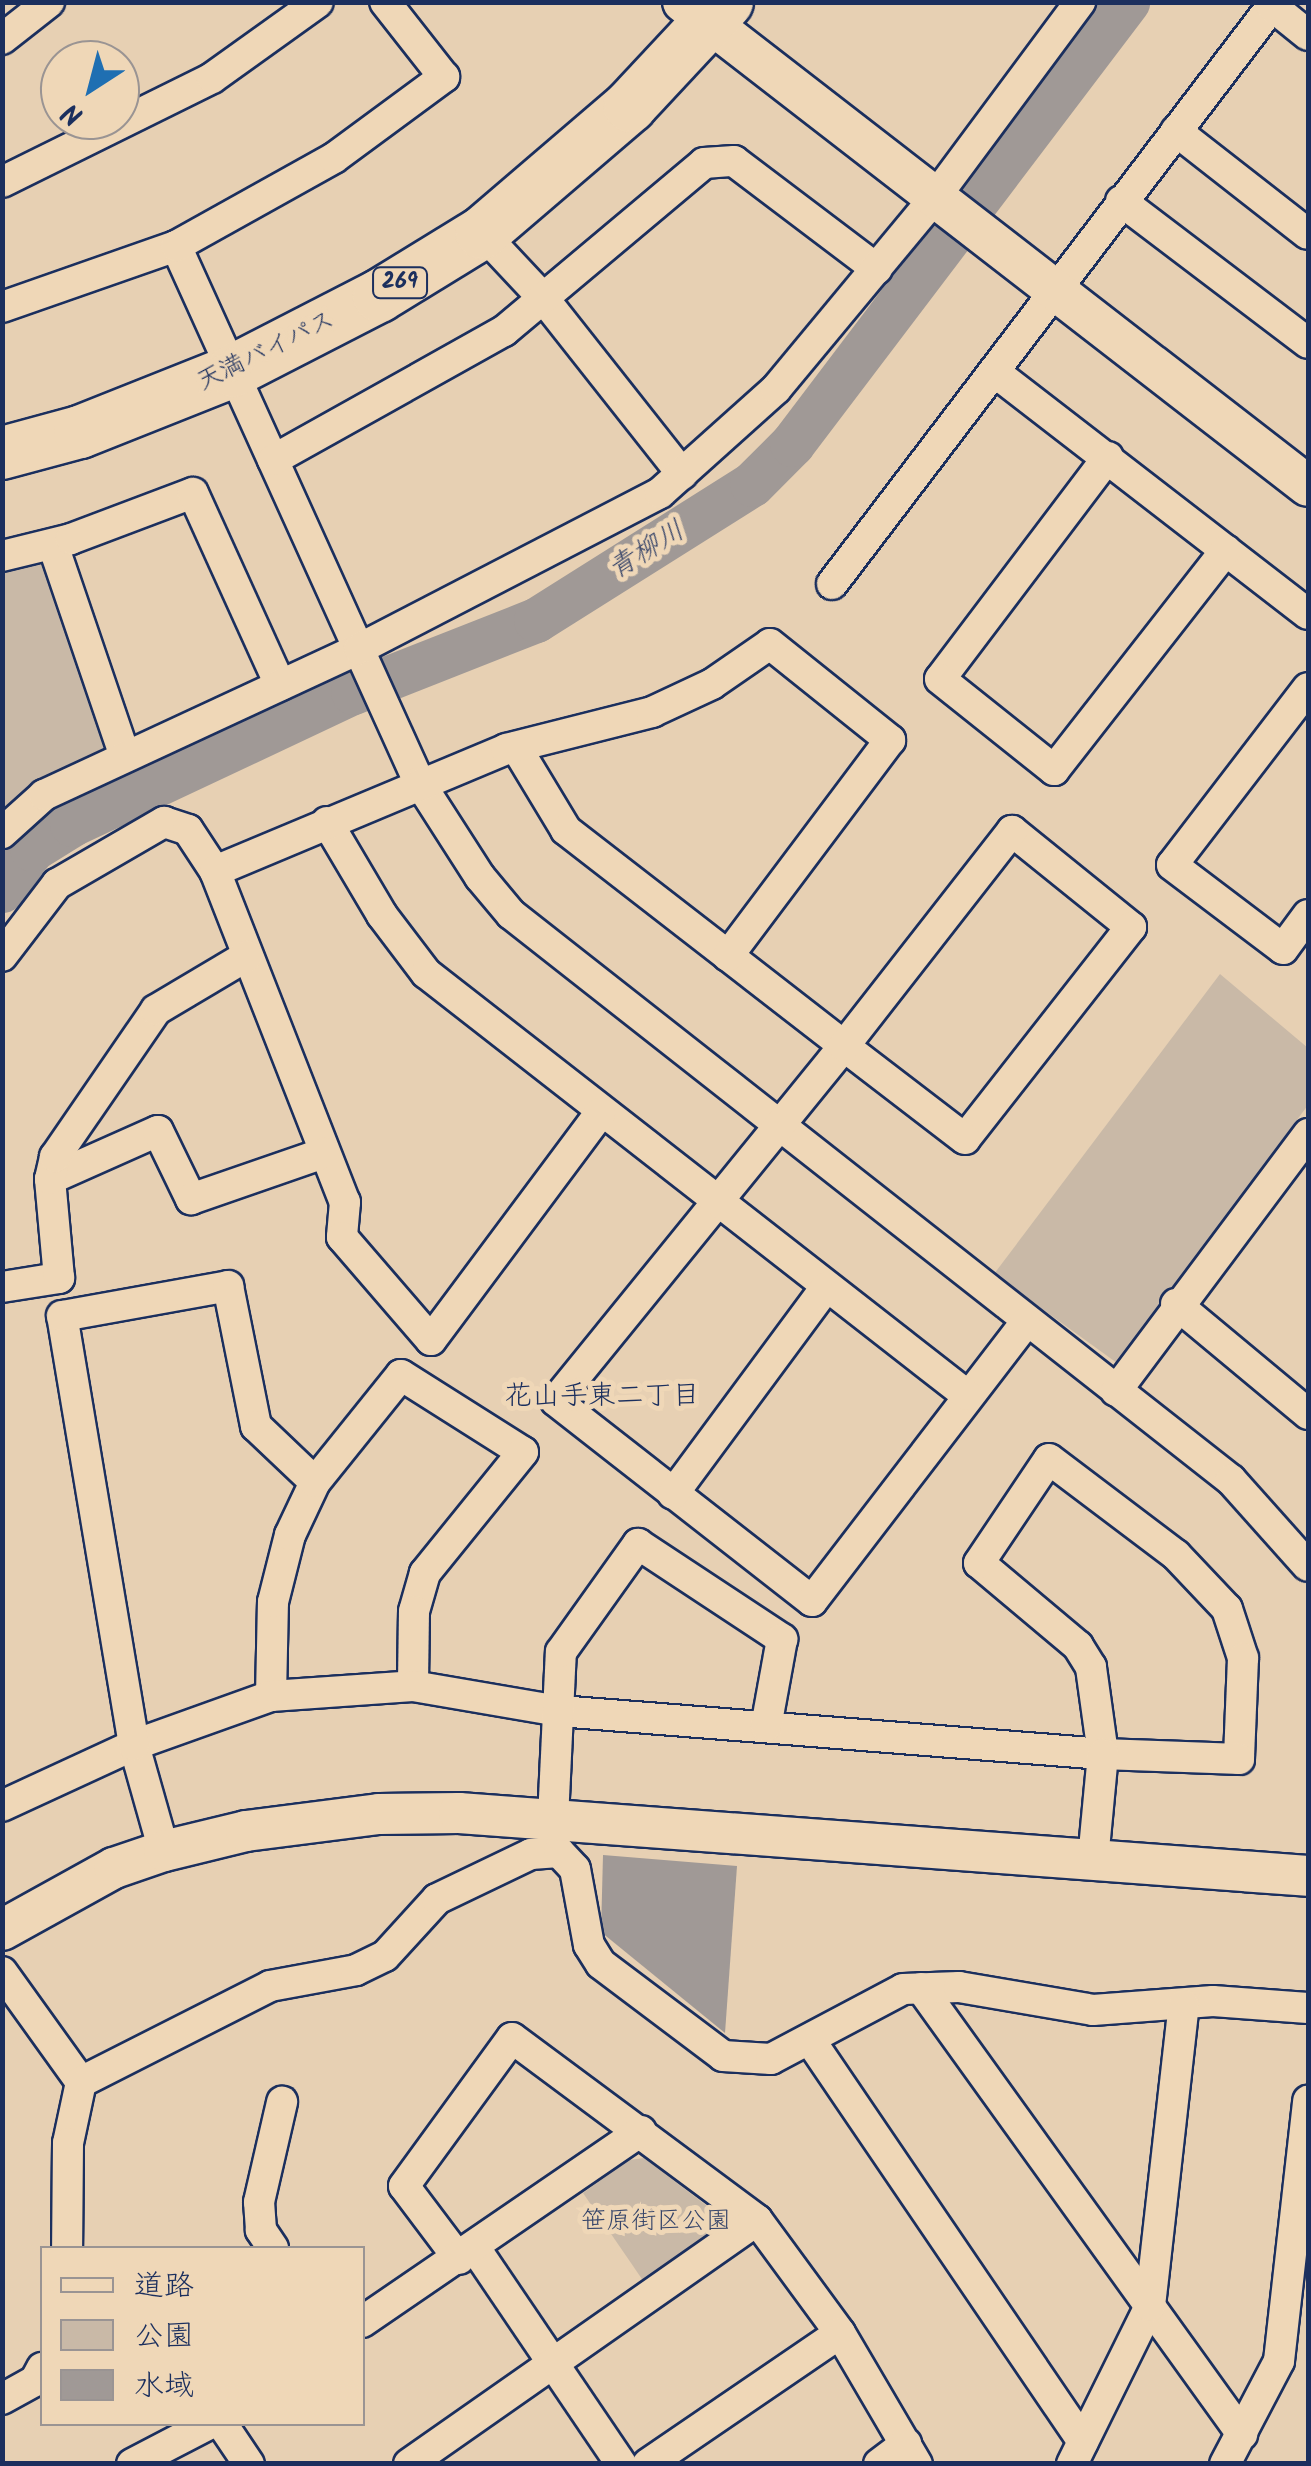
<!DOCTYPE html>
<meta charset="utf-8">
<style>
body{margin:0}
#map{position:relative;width:1311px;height:2466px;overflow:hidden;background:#e7d0b3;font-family:Kalam,"Klee One",sans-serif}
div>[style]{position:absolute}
.green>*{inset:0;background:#c9b9a7}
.water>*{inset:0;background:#a09996}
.river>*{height:45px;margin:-22.5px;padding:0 22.5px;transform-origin:22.5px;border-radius:22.5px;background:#a09996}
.roads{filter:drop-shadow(2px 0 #1b2f5e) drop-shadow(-2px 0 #1b2f5e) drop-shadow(0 2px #1b2f5e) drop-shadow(0 -2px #1b2f5e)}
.street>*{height:30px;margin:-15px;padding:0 15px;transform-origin:15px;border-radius:15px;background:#efd7b7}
.secondary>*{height:40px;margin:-20px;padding:0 20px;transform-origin:20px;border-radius:20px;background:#efd7b7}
.highway>*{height:52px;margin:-26px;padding:0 26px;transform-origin:26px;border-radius:26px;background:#efd7b7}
span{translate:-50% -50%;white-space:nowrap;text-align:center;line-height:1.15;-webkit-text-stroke:10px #efd7b7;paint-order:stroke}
.shield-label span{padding:2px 8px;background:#efd7b7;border:2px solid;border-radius:8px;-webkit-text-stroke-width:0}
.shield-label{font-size:22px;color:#1b2f5e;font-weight:700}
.street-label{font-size:25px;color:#1b2f5e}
.park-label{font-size:25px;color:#354469}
.water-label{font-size:28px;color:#364469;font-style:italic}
.neighbourhood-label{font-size:28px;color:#1b2f5e}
.frame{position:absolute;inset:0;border:5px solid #1b2f5e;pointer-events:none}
.legend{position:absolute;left:40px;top:2246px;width:325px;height:180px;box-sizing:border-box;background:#efd7b7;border:2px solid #9a9493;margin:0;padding:12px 18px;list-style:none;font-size:30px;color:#1b2f5e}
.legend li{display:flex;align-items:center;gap:20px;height:50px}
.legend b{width:50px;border:2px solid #9a9493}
.north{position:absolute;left:40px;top:40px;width:100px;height:100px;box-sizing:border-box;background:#efd7b7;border:2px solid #9a9493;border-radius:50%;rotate:216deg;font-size:28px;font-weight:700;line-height:40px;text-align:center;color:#1b2f5e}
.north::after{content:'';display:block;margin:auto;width:35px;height:45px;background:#1f6fb2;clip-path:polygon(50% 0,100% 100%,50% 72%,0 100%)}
</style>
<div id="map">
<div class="green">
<i style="clip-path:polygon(48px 558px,112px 747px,5px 810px,2px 567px)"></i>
<i style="clip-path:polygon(1220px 974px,1308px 1048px,1308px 1105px,1117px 1363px,994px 1274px)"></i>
<i style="clip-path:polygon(644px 2158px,732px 2225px,644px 2282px,583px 2193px,629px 2160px)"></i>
</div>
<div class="water">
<i style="clip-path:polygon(603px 1855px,737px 1866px,725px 2033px,601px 1932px)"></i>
</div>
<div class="river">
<i style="left:2px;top:890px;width:51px;rotate:-53.8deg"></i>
<i style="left:32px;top:849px;width:47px;rotate:-32deg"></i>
<i style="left:72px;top:824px;width:310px;rotate:-25.2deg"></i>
<i style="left:353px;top:692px;width:197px;rotate:-21.5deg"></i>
<i style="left:536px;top:620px;width:255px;rotate:-32.2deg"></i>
<i style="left:752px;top:484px;width:57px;rotate:-45deg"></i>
<i style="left:792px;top:444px;width:555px;rotate:-52.84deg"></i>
</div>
<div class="roads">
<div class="street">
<i style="left:2px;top:39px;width:60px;rotate:-38.2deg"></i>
<i style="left:1176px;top:131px;width:167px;rotate:38deg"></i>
<i style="left:2px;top:182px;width:234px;rotate:-26.3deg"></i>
<i style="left:212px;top:78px;width:130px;rotate:-35.6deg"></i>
<i style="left:1121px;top:201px;width:235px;rotate:37.2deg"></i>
<i style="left:482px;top:233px;width:91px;rotate:46.8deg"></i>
<i style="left:544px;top:299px;width:223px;rotate:51.7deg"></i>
<i style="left:176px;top:246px;width:589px;rotate:65.61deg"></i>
<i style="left:419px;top:782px;width:113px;rotate:57.3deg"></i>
<i style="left:480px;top:877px;width:48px;rotate:50deg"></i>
<i style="left:511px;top:914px;width:916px;rotate:38.17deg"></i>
<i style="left:1231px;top:1480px;width:115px;rotate:48.2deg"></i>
<i style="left:2px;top:307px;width:184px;rotate:-19.3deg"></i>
<i style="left:176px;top:246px;width:181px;rotate:-29.1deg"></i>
<i style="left:334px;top:158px;width:137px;rotate:-36.4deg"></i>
<i style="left:444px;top:77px;width:95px;rotate:-128.2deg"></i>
<i style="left:996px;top:373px;width:394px;rotate:37.7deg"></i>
<i style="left:1108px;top:457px;width:278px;rotate:127.1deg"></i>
<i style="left:940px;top:679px;width:146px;rotate:38.6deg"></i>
<i style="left:1054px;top:770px;width:279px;rotate:-52deg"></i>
<i style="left:273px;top:460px;width:265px;rotate:-29.2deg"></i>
<i style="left:504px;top:331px;width:261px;rotate:-40deg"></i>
<i style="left:704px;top:163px;width:30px;rotate:-4deg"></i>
<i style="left:734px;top:161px;width:179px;rotate:37.1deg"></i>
<i style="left:53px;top:545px;width:223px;rotate:71.2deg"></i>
<i style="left:2px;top:556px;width:71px;rotate:-13.8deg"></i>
<i style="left:71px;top:539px;width:130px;rotate:-20.7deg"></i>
<i style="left:193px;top:493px;width:211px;rotate:65.6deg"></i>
<i style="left:832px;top:584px;width:726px;rotate:-52.72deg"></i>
<i style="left:1272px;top:6px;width:46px;rotate:38.9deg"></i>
<i style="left:1308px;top:688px;width:223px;rotate:127.5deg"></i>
<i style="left:1172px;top:865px;width:139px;rotate:37.1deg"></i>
<i style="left:1283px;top:949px;width:42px;rotate:-53.7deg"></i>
<i style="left:516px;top:747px;width:97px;rotate:58.9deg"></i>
<i style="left:566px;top:830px;width:352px;rotate:37.8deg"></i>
<i style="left:844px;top:1046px;width:457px;rotate:129.1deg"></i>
<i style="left:556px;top:1401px;width:325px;rotate:38deg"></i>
<i style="left:812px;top:1601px;width:350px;rotate:-52.5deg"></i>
<i style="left:327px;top:822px;width:108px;rotate:59.4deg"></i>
<i style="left:382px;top:915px;width:73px;rotate:52.8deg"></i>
<i style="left:426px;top:973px;width:686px;rotate:37.96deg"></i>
<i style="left:1012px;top:831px;width:153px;rotate:38.9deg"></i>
<i style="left:1131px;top:927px;width:269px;rotate:128.1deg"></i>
<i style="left:965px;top:1139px;width:153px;rotate:-142.5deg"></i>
<i style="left:844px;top:1046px;width:273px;rotate:-52deg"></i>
<i style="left:2px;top:833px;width:57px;rotate:-42.1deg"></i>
<i style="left:44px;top:795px;width:347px;rotate:-24.9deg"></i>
<i style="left:359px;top:649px;width:339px;rotate:-27.4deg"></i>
<i style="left:660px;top:493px;width:156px;rotate:-41.9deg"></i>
<i style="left:776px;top:389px;width:246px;rotate:-50.3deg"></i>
<i style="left:933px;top:200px;width:247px;rotate:-53.4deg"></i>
<i style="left:215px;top:871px;width:316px;rotate:-22.7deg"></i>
<i style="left:506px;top:749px;width:151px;rotate:-14.2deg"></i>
<i style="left:652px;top:712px;width:66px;rotate:-25deg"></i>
<i style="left:712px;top:684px;width:70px;rotate:-34.6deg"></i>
<i style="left:770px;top:644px;width:154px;rotate:38.7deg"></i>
<i style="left:890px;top:740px;width:270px;rotate:126.9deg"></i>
<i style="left:2px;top:956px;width:91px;rotate:-52.6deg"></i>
<i style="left:57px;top:884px;width:124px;rotate:-30.1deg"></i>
<i style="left:164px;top:822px;width:25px;rotate:18deg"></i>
<i style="left:188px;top:830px;width:49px;rotate:56.6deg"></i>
<i style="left:215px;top:871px;width:356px;rotate:68.6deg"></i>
<i style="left:345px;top:1202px;width:35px;rotate:95deg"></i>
<i style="left:342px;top:1237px;width:136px;rotate:49.2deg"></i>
<i style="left:431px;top:1340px;width:283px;rotate:-53.3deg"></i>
<i style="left:50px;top:1179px;width:118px;rotate:-24deg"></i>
<i style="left:158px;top:1131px;width:76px;rotate:64.1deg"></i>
<i style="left:191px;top:1199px;width:141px;rotate:-19.1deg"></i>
<i style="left:2px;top:1287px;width:58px;rotate:-9deg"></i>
<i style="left:59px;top:1278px;width:99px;rotate:-95.2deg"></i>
<i style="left:50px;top:1179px;width:23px;rotate:-77deg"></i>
<i style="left:55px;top:1157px;width:178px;rotate:-55.5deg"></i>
<i style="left:156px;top:1010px;width:106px;rotate:-30.7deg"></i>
<i style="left:1176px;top:1304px;width:172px;rotate:39.8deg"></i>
<i style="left:1116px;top:1391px;width:321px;rotate:-53.2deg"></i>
<i style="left:1049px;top:1459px;width:159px;rotate:37.1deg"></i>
<i style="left:1176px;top:1555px;width:74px;rotate:46.6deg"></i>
<i style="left:1227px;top:1609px;width:52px;rotate:71.9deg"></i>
<i style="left:1243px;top:1658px;width:101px;rotate:92.3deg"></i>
<i style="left:1239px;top:1759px;width:136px;rotate:-177.9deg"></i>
<i style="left:1103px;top:1754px;width:88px;rotate:-97.9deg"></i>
<i style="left:1091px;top:1667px;width:25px;rotate:-122deg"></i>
<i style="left:1078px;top:1646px;width:129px;rotate:-140deg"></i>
<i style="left:979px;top:1563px;width:125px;rotate:-56.1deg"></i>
<i style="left:673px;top:1494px;width:257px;rotate:-53.5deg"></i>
<i style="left:271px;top:1696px;width:94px;rotate:-88.8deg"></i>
<i style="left:273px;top:1602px;width:69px;rotate:-75.8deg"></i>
<i style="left:290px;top:1535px;width:59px;rotate:-64.7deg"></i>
<i style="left:315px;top:1482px;width:137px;rotate:-51.2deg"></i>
<i style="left:401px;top:1375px;width:144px;rotate:32.3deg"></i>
<i style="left:523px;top:1452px;width:156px;rotate:129deg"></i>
<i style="left:425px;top:1573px;width:40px;rotate:106deg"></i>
<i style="left:414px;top:1611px;width:75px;rotate:90.8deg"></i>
<i style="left:2px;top:1806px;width:145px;rotate:-24.8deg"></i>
<i style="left:134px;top:1745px;width:145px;rotate:-19.7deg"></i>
<i style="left:271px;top:1696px;width:142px;rotate:-4deg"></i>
<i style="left:413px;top:1686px;width:148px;rotate:9.7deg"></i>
<i style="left:559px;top:1711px;width:546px;rotate:4.52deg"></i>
<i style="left:1103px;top:1754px;width:106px;rotate:95.4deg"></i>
<i style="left:553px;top:1819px;width:167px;rotate:-87.3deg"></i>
<i style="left:561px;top:1652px;width:133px;rotate:-54.5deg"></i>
<i style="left:638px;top:1544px;width:173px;rotate:33.4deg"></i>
<i style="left:782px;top:1639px;width:89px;rotate:100.3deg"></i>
<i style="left:164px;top:1851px;width:110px;rotate:-105.8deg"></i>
<i style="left:134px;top:1745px;width:435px;rotate:-99.5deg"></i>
<i style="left:62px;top:1316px;width:169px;rotate:-10.2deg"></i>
<i style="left:228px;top:1286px;width:143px;rotate:78.7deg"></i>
<i style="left:256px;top:1426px;width:81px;rotate:43.5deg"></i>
<i style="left:2px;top:1972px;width:135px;rotate:54.3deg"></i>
<i style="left:81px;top:2082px;width:62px;rotate:102deg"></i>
<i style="left:68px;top:2143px;width:105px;rotate:90.5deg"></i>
<i style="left:921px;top:1988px;width:550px;rotate:54.26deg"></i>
<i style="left:812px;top:2043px;width:482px;rotate:55.8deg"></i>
<i style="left:81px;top:2082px;width:212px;rotate:-26.9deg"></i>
<i style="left:270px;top:1986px;width:87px;rotate:-10.5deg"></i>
<i style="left:356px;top:1970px;width:32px;rotate:-26deg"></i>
<i style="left:385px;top:1956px;width:77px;rotate:-47.6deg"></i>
<i style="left:437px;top:1899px;width:104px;rotate:-25.6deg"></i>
<i style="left:531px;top:1854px;width:28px;rotate:-4deg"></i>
<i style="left:559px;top:1852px;width:23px;rotate:47deg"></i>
<i style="left:575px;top:1869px;width:77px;rotate:79.6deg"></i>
<i style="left:589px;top:1945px;width:22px;rotate:58deg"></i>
<i style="left:601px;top:1964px;width:153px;rotate:37deg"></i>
<i style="left:723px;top:2056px;width:48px;rotate:3.6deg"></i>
<i style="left:771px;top:2059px;width:149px;rotate:-27.9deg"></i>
<i style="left:903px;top:1989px;width:56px;rotate:-2deg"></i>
<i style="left:959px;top:1987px;width:136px;rotate:9.7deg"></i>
<i style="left:1093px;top:2010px;width:120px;rotate:-4.3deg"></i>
<i style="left:1213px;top:2001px;width:95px;rotate:4.2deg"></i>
<i style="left:273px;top:2248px;width:22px;rotate:-124deg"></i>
<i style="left:261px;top:2230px;width:28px;rotate:-94deg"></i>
<i style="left:259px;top:2202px;width:103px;rotate:-77deg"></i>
<i style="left:475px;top:2248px;width:261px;rotate:55.9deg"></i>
<i style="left:459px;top:2259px;width:91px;rotate:-127deg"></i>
<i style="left:404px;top:2186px;width:183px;rotate:-53.9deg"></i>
<i style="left:512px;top:2038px;width:305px;rotate:36.6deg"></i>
<i style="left:757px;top:2220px;width:140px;rotate:53.7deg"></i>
<i style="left:840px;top:2333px;width:152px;rotate:59.6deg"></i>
<i style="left:362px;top:2322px;width:338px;rotate:-34.4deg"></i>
<i style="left:2px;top:2399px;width:38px;rotate:-29deg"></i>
<i style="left:35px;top:2381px;width:15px;rotate:-62deg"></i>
<i style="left:222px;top:2424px;width:48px;rotate:56deg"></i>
<i style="left:132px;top:2464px;width:87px;rotate:-27.5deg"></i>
<i style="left:409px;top:2464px;width:425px;rotate:-35deg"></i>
<i style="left:648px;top:2464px;width:232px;rotate:-34.3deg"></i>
<i style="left:879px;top:2464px;width:34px;rotate:-37deg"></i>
<i style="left:1072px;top:2464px;width:176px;rotate:-63.7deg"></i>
<i style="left:1150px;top:2306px;width:303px;rotate:-83.6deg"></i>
<i style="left:1225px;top:2464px;width:116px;rotate:-62.3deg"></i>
<i style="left:1279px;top:2361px;width:262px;rotate:-83.6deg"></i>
</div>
<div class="secondary">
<i style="left:683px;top:2px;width:790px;rotate:37.75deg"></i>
<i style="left:2px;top:1930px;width:128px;rotate:-29deg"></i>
<i style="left:114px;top:1868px;width:53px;rotate:-18.8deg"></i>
<i style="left:164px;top:1851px;width:84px;rotate:-13.7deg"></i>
<i style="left:246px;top:1831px;width:134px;rotate:-7.3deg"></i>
<i style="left:379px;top:1814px;width:80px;rotate:-0.7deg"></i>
<i style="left:459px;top:1813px;width:851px;rotate:4.24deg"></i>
</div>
<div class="highway">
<i style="left:2px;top:453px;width:81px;rotate:-15.1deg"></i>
<i style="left:80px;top:432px;width:165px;rotate:-21.7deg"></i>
<i style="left:233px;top:371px;width:164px;rotate:-27.2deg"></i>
<i style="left:379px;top:296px;width:121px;rotate:-31.5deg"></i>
<i style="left:482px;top:233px;width:195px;rotate:-40.6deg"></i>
<i style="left:630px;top:106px;width:142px;rotate:-47deg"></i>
</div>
</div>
<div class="shield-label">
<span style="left:400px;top:283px">269</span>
</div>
<div class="street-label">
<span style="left:266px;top:351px;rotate:-26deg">天満バイパス</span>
</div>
<div class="park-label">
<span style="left:656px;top:2221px">笹原街区公園</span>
</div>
<div class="water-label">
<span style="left:647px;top:551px;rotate:-32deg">青柳川</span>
</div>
<div class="neighbourhood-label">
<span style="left:602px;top:1397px">花山手東二丁目</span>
</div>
<div class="frame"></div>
<ul class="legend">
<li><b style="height:12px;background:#efd7b7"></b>道路</li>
<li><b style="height:28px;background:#c9b9a7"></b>公園</li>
<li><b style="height:28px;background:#a09996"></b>水域</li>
</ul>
<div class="north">N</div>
</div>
